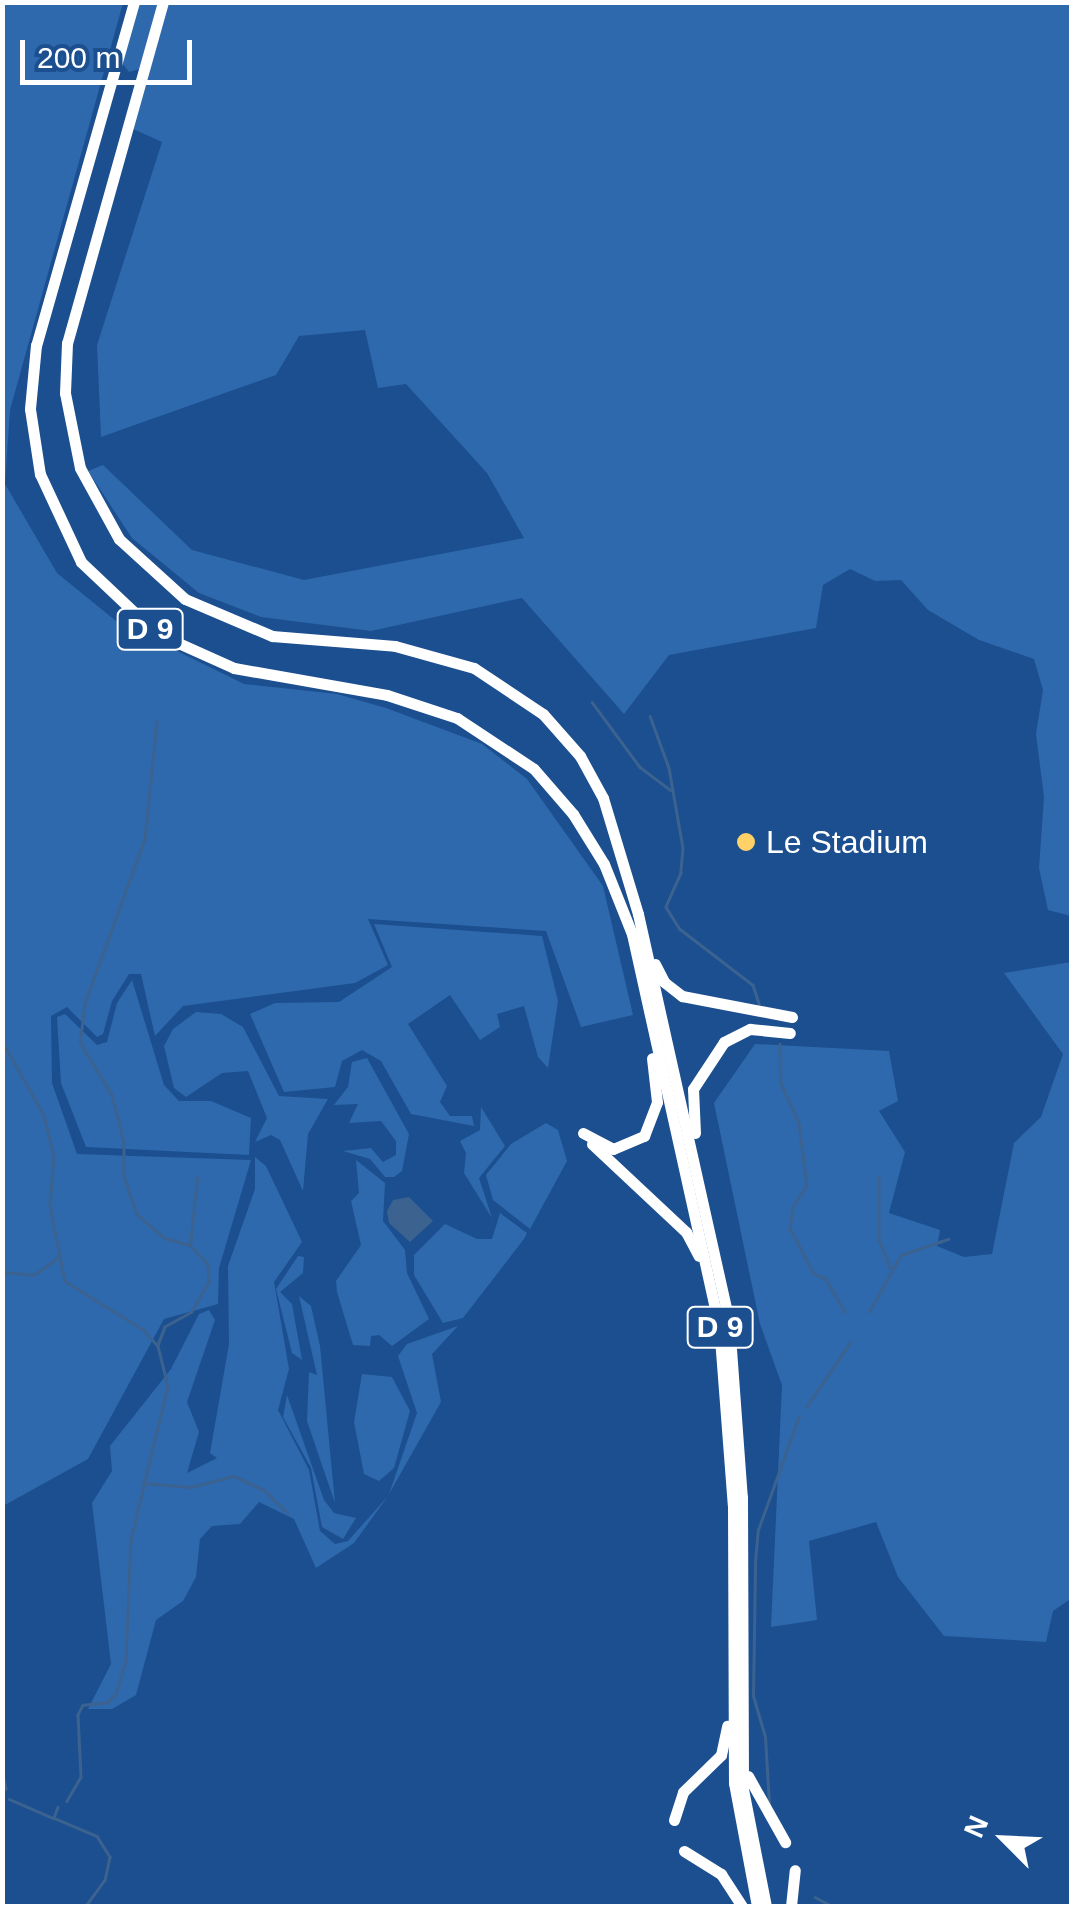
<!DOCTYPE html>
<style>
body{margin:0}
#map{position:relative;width:1074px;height:1909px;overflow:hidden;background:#1b4f8f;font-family:Helvetica,sans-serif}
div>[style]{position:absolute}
.green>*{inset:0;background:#2e69ad}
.water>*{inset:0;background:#3c6290}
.stream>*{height:2.5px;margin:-1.25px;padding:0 1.25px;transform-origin:1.25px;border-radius:1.25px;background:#3c6290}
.highway>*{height:11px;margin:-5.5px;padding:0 5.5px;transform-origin:5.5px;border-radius:5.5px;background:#fff}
.dots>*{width:28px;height:28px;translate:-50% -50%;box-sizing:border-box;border:5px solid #1b4f8f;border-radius:50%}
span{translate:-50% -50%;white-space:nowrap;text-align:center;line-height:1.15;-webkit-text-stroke:10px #1b4f8f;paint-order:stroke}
.shield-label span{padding:2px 8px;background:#1b4f8f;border:2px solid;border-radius:8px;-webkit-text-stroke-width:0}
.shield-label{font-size:30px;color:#fff;font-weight:700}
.poi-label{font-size:32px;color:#fff}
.left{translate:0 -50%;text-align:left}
.frame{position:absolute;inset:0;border:5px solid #fff;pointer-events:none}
.north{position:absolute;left:954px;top:1789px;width:100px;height:100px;-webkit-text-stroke:8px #1b4f8f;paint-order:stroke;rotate:294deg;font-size:28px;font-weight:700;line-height:40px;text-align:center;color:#fff}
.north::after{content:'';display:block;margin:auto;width:35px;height:45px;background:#fff;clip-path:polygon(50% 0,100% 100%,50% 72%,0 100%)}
.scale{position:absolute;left:20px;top:40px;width:172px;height:45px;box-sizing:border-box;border:5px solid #fff;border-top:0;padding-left:12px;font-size:30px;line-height:35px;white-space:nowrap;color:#fff;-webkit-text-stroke:8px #1b4f8f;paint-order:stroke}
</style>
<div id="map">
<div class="green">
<i style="clip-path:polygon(3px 3px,123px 3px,10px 410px,5px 484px,57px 573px,116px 621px,244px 684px,337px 694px,386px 708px,482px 744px,527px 779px,603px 886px,633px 1015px,581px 1027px,546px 931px,368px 919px,388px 965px,355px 983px,183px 1006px,155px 1036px,141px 974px,129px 974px,112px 1001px,103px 1034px,97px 1037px,67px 1007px,51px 1016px,52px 1083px,77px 1154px,251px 1160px,219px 1268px,218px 1304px,164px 1319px,88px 1459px,3px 1506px)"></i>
<i style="clip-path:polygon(139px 3px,158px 3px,139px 69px,129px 72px,122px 63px)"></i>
<i style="clip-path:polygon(169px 3px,1071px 3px,1071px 916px,1048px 910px,1039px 868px,1044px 797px,1036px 734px,1043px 690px,1034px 659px,979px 640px,928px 610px,901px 580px,875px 581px,850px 569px,823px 585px,816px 628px,669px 655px,624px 714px,522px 598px,371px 631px,261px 617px,199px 593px,132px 538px,88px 471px,103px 465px,192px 550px,304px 580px,524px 538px,487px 473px,406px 384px,378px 388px,365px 330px,299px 336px,276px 375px,101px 437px,97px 345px,162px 142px,133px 129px)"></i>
<i style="clip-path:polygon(374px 924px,542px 936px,558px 1001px,548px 1068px,538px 1057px,524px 1006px,497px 1014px,500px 1027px,480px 1040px,450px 995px,408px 1024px,447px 1086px,440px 1102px,450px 1116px,472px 1116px,474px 1126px,411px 1114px,381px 1061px,362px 1050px,342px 1061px,335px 1087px,284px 1092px,250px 1014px,275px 1003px,339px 1002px,392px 967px)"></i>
<i style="clip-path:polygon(1071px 962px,1072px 1598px,1053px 1611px,1046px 1642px,944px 1636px,898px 1577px,876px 1522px,809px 1541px,817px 1620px,771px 1627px,782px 1385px,760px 1324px,714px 1103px,755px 1044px,889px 1051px,898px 1101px,879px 1111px,905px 1152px,889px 1213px,940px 1230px,937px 1246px,964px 1257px,992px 1254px,1014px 1143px,1041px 1117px,1063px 1054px,1004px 973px)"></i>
<i style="clip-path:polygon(132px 980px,164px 1085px,179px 1101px,211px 1101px,251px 1118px,249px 1155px,86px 1147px,61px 1083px,57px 1017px,65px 1014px,97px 1045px,107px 1042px,117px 1003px)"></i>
<i style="clip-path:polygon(196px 1012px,221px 1014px,243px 1027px,279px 1096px,328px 1099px,308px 1134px,303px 1191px,280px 1140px,271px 1135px,255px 1142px,267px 1118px,248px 1071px,222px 1073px,186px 1097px,174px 1088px,164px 1046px,173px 1029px)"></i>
<i style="clip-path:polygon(367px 1058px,409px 1134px,402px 1171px,394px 1177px,385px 1177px,370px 1159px,343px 1151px,371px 1148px,383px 1162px,396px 1155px,396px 1141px,381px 1121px,349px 1123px,358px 1104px,334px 1105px,348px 1087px,352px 1062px)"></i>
<i style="clip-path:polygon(481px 1107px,505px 1146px,479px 1178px,492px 1218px,464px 1173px,466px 1153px,460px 1141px,480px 1130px)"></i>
<i style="clip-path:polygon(546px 1123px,558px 1130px,567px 1161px,530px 1229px,493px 1200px,486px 1175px,511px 1144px)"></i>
<i style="clip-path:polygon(255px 1157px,266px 1166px,302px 1242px,274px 1282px,289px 1369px,278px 1410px,309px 1470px,320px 1531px,335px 1544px,348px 1541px,388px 1496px,354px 1543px,316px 1568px,294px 1519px,259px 1502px,240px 1524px,212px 1526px,200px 1539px,196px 1577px,183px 1601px,156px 1620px,136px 1695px,112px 1709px,88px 1709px,111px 1664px,92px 1503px,112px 1471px,110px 1446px,171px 1369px,199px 1314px,209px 1310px,215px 1320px,187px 1402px,199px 1432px,187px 1473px,217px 1458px,210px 1453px,229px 1344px,228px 1266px,255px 1189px)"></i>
<i style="clip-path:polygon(356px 1160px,385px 1183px,383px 1221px,405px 1250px,407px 1273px,429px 1319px,392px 1346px,379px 1335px,371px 1336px,370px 1346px,353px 1345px,337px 1292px,336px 1281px,361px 1245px,351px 1201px,359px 1193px)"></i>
<i style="clip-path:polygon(500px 1213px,527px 1233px,524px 1239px,463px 1318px,443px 1323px,414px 1275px,414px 1255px,445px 1224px,477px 1239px,492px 1239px)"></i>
<i style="clip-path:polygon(298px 1256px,304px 1257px,303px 1273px,280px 1292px,292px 1304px,302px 1360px,292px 1353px,276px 1289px)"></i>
<i style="clip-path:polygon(299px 1296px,311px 1306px,320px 1346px,335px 1503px,307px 1421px,309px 1372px,317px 1375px)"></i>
<i style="clip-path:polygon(458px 1326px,432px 1354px,441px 1402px,389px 1494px,417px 1413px,398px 1356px,407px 1344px)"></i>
<i style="clip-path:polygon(362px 1374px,392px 1377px,410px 1411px,394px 1468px,379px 1481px,364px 1474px,354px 1422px)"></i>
<i style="clip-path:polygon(287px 1395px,324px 1500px,334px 1513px,356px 1518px,343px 1539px,322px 1527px,311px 1468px,283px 1417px)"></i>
</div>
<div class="water">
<i style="clip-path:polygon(409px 1197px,433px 1221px,410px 1242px,389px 1223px,387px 1211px,393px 1200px)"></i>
</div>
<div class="stream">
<i style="left:592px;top:702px;width:81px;rotate:53.6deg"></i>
<i style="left:640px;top:767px;width:38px;rotate:37deg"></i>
<i style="left:650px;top:716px;width:55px;rotate:69.9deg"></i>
<i style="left:669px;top:768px;width:81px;rotate:80.1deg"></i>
<i style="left:683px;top:848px;width:25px;rotate:95deg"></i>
<i style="left:681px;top:873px;width:37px;rotate:114deg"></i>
<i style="left:666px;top:907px;width:26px;rotate:58deg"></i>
<i style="left:680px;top:929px;width:92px;rotate:37.5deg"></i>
<i style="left:753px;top:985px;width:20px;rotate:72deg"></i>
<i style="left:157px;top:721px;width:119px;rotate:95.8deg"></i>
<i style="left:145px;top:839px;width:176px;rotate:110deg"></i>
<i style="left:85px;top:1004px;width:38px;rotate:97deg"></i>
<i style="left:80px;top:1042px;width:62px;rotate:58.9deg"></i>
<i style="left:112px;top:1095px;width:49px;rotate:75.7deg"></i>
<i style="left:124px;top:1142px;width:34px;rotate:90deg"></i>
<i style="left:124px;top:1176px;width:40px;rotate:71.1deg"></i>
<i style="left:137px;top:1214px;width:37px;rotate:41deg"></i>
<i style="left:165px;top:1238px;width:26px;rotate:16deg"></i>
<i style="left:190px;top:1245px;width:26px;rotate:47deg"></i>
<i style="left:208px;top:1264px;width:18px;rotate:87deg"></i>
<i style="left:209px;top:1282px;width:34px;rotate:120deg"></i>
<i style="left:192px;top:1312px;width:31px;rotate:151deg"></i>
<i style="left:165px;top:1327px;width:19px;rotate:111deg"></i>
<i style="left:2px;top:1041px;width:85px;rotate:60.4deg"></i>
<i style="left:44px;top:1115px;width:43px;rotate:76.6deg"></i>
<i style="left:54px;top:1157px;width:49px;rotate:94.7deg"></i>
<i style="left:50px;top:1206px;width:76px;rotate:78.7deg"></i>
<i style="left:65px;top:1281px;width:93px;rotate:31.8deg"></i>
<i style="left:144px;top:1330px;width:21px;rotate:49deg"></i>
<i style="left:158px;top:1346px;width:41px;rotate:76deg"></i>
<i style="left:168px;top:1386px;width:158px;rotate:103.5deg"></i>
<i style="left:131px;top:1540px;width:121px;rotate:92.4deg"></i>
<i style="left:126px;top:1661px;width:34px;rotate:107deg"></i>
<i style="left:116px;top:1694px;width:13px;rotate:135deg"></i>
<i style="left:107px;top:1703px;width:24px;rotate:175deg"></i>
<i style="left:83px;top:1705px;width:11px;rotate:117deg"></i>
<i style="left:78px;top:1715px;width:62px;rotate:87.2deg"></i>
<i style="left:81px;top:1777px;width:28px;rotate:120deg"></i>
<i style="left:780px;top:1044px;width:39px;rotate:89deg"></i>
<i style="left:781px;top:1083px;width:44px;rotate:65.8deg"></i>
<i style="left:799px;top:1123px;width:64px;rotate:82.8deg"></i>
<i style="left:807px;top:1186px;width:25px;rotate:124deg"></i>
<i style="left:793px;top:1207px;width:21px;rotate:98deg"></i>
<i style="left:790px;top:1228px;width:52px;rotate:62.4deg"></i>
<i style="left:814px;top:1274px;width:12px;rotate:20deg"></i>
<i style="left:825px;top:1278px;width:39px;rotate:59deg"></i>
<i style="left:879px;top:1176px;width:63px;rotate:90deg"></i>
<i style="left:879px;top:1239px;width:30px;rotate:69deg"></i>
<i style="left:190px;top:1245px;width:67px;rotate:-84deg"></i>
<i style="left:2px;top:1272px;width:32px;rotate:5deg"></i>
<i style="left:34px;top:1275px;width:29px;rotate:-36deg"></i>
<i style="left:869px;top:1312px;width:65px;rotate:-60.7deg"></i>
<i style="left:901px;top:1255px;width:50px;rotate:-18.8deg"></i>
<i style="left:806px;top:1407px;width:78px;rotate:-55.5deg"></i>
<i style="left:143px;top:1483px;width:48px;rotate:4.8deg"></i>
<i style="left:191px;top:1487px;width:44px;rotate:-14.3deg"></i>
<i style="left:234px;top:1476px;width:33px;rotate:25deg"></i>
<i style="left:264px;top:1490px;width:32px;rotate:44deg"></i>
<i style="left:2px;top:1770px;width:19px;rotate:78deg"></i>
<i style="left:9px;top:1799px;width:48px;rotate:23.4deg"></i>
<i style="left:769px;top:1804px;width:67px;rotate:-93.4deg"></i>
<i style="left:765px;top:1737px;width:43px;rotate:-106.3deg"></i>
<i style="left:753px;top:1696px;width:134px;rotate:-89.1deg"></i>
<i style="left:755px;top:1562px;width:32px;rotate:-85deg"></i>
<i style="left:758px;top:1530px;width:121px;rotate:-70.2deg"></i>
<i style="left:58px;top:1807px;width:12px;rotate:110deg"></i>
<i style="left:54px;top:1818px;width:47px;rotate:22.7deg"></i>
<i style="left:97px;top:1836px;width:25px;rotate:58deg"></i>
<i style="left:110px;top:1857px;width:24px;rotate:102deg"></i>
<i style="left:105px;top:1880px;width:32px;rotate:126deg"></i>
<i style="left:815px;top:1897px;width:19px;rotate:28deg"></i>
</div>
<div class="highway">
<i style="left:134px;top:2px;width:357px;rotate:105.9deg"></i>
<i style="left:36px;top:345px;width:64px;rotate:95.4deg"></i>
<i style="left:30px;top:409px;width:66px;rotate:81.3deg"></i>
<i style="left:40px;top:474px;width:97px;rotate:65deg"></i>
<i style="left:81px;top:562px;width:103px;rotate:43.4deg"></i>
<i style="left:156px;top:633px;width:85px;rotate:24.2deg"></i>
<i style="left:234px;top:668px;width:155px;rotate:10deg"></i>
<i style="left:387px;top:695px;width:74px;rotate:18.2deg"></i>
<i style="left:457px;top:718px;width:92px;rotate:33.5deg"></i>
<i style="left:534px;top:769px;width:60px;rotate:49.1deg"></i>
<i style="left:573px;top:814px;width:59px;rotate:58.2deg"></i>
<i style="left:604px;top:864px;width:75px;rotate:68.2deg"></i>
<i style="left:632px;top:934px;width:401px;rotate:77.5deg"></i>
<i style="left:719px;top:1325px;width:181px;rotate:85.6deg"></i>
<i style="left:733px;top:1505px;width:278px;rotate:89.8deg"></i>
<i style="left:734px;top:1783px;width:125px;rotate:79.4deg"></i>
<i style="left:163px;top:2px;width:354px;rotate:105.7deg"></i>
<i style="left:67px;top:343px;width:50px;rotate:92.3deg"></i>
<i style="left:65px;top:393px;width:76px;rotate:78.7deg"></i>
<i style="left:80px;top:468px;width:81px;rotate:61.2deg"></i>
<i style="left:119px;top:539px;width:89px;rotate:42.3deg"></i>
<i style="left:185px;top:599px;width:95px;rotate:23deg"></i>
<i style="left:272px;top:636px;width:123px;rotate:4.6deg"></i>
<i style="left:395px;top:646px;width:82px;rotate:15.6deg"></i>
<i style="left:474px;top:668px;width:83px;rotate:33.7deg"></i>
<i style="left:543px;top:714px;width:56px;rotate:48.6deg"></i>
<i style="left:580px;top:756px;width:48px;rotate:61.3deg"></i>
<i style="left:603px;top:798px;width:121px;rotate:73.2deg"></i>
<i style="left:638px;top:914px;width:418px;rotate:77.4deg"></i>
<i style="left:729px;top:1322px;width:175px;rotate:85.8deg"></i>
<i style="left:742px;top:1497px;width:292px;rotate:89.8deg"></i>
<i style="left:743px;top:1789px;width:119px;rotate:78.9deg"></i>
<i style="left:655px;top:964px;width:20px;rotate:63deg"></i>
<i style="left:664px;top:982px;width:23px;rotate:38deg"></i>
<i style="left:682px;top:996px;width:112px;rotate:10.8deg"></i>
<i style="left:583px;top:1133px;width:34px;rotate:28deg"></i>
<i style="left:613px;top:1149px;width:34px;rotate:-23deg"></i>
<i style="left:644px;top:1136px;width:36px;rotate:-69deg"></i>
<i style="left:657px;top:1102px;width:44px;rotate:-96.5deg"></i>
<i style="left:695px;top:1133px;width:44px;rotate:-92.6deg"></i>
<i style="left:693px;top:1089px;width:56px;rotate:-56.6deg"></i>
<i style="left:724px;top:1042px;width:29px;rotate:-27deg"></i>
<i style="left:750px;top:1029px;width:40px;rotate:5.7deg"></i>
<i style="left:592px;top:1144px;width:129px;rotate:43.1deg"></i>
<i style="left:686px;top:1232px;width:27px;rotate:62deg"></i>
<i style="left:748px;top:1776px;width:76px;rotate:60.7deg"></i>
<i style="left:674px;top:1820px;width:29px;rotate:-72deg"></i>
<i style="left:683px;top:1792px;width:53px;rotate:-44.2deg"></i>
<i style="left:721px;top:1755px;width:30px;rotate:-78deg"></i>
<i style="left:684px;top:1851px;width:44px;rotate:31.9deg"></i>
<i style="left:721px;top:1874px;width:38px;rotate:57deg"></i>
<i style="left:791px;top:1906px;width:36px;rotate:-84deg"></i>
</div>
<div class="dots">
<i style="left:746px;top:842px;background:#ffd166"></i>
</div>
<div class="shield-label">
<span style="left:150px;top:629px">D 9</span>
<span style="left:720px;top:1327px">D 9</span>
</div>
<div class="poi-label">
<span class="left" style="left:766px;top:842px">Le Stadium</span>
</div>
<div class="frame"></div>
<div class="north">N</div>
<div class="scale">200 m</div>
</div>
